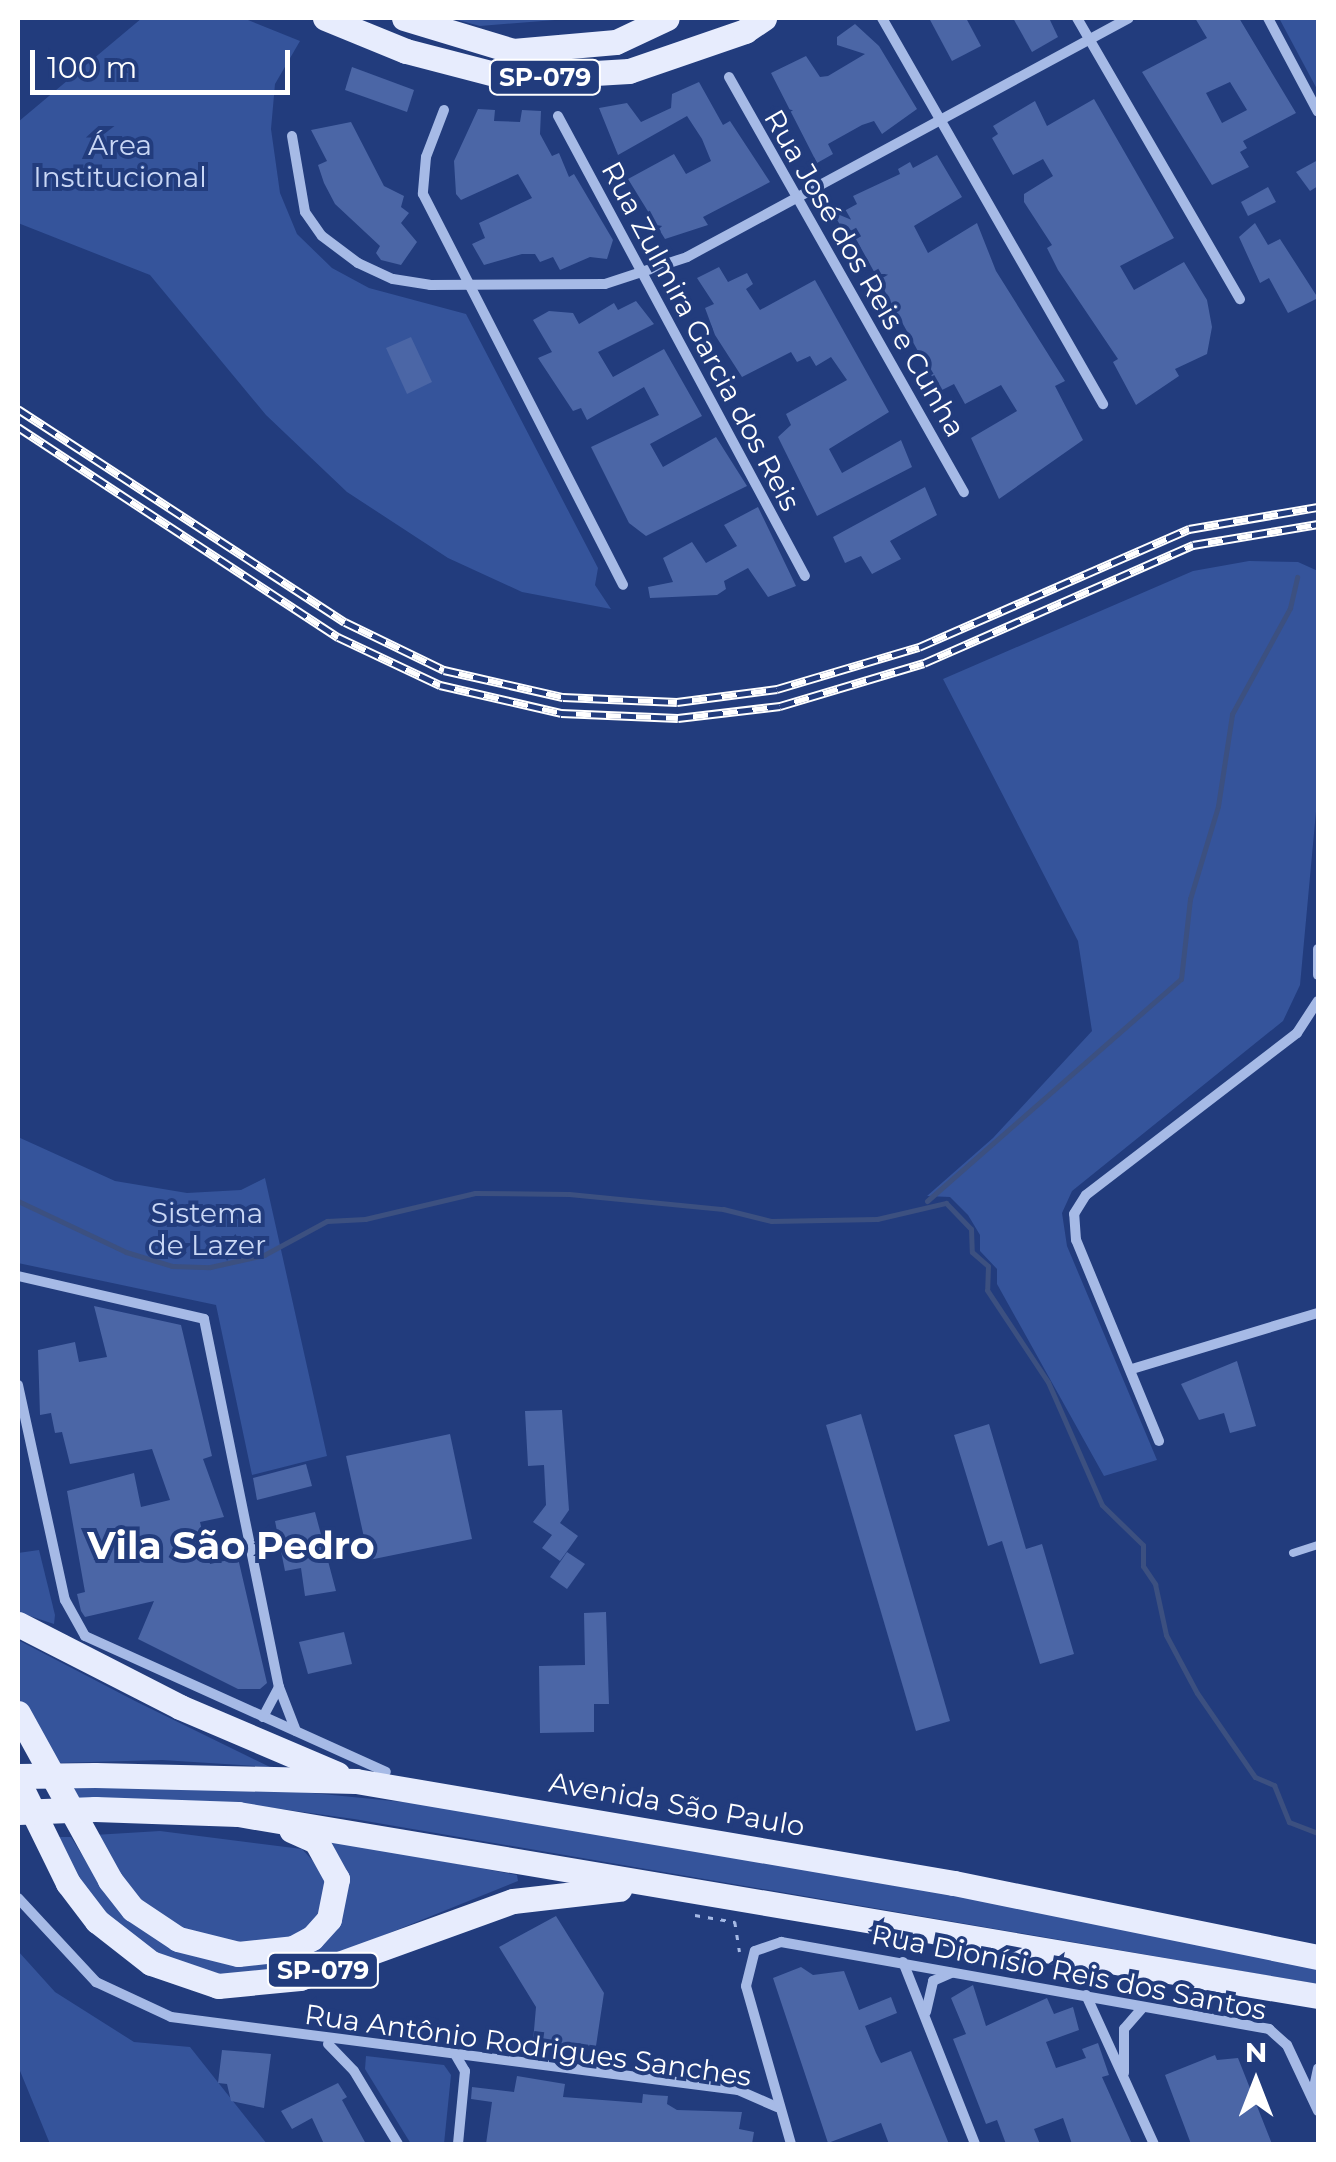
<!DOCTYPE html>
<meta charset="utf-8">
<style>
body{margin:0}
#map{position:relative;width:1336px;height:2162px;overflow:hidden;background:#223c7d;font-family:Montserrat,sans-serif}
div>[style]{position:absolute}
.green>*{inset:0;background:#35549b}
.stream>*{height:5px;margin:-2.5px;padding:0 2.5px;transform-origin:2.5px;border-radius:2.5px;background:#3c5080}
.building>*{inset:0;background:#4b66a6}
.path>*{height:2.5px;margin-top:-1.25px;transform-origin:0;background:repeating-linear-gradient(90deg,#a6bae6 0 5px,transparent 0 13px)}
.lane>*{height:8px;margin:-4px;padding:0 4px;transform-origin:4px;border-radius:4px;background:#a6bae6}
.street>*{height:10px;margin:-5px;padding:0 5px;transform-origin:5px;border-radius:5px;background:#a6bae6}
.primary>*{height:25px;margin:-12.5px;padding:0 12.5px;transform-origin:12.5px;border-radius:12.5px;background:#e7ecfd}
.rail>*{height:9px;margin-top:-4.5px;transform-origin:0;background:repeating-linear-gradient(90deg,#223c7d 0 15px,#fff 0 30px);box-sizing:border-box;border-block:2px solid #fff}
.primary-bridge>*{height:25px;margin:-12.5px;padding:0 12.5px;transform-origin:12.5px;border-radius:12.5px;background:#e7ecfd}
span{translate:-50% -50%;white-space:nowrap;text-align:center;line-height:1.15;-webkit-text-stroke:8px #223c7d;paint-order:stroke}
.shield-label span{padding:2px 8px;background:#223c7d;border:2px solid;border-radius:8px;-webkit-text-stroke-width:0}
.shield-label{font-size:25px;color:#fff;font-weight:700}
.park-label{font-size:28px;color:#c9d7f5}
.street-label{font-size:28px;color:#fff}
.district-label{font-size:38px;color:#fff;font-weight:700}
.frame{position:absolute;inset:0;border:20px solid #fff;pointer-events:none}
.north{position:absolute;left:1206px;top:2032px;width:100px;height:100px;-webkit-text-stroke:8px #223c7d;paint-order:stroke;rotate:0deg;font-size:28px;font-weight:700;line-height:40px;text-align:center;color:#fff}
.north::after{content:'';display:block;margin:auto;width:35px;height:45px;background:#fff;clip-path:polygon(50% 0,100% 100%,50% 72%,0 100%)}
.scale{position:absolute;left:30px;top:50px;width:260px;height:45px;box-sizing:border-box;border:5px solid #fff;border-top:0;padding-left:12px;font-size:30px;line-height:35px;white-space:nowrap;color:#fff;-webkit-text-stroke:8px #223c7d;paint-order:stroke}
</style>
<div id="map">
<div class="green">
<i style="clip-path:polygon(142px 18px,243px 18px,300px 41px,275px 84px,271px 129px,280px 193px,297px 234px,332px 268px,369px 288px,466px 314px,598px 568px,595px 585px,611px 609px,522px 592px,448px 558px,347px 492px,266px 415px,150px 275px,18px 223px,18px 122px)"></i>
<i style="clip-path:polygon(450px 18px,580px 18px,480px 26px)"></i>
<i style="clip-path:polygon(1279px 18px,1318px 18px,1318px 91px)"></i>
<i style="clip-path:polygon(1249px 561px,1298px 562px,1318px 571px,1318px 790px,1300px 985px,1283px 1021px,1072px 1191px,1062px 1213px,1067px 1246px,1157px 1460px,1104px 1476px,997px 1284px,997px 1269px,980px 1251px,980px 1235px,968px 1215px,950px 1197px,927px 1196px,993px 1138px,1092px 1031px,1078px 941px,943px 679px,1193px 571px)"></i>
<i style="clip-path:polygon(18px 1137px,115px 1181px,187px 1193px,241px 1190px,265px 1178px,327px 1456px,252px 1475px,216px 1305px,18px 1263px)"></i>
<i style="clip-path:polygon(39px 1550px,55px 1615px,54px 1624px,18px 1612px,18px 1553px)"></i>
<i style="clip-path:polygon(18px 1640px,135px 1701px,270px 1767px,162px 1760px,56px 1763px,18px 1701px)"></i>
<i style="clip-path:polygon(222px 1784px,423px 1804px,936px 1891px,1318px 1967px,1318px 1984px,354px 1819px,252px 1805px,74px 1800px,71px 1787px)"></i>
<i style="clip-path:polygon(160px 1831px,302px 1849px,325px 1874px,326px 1905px,301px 1937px,262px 1946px,208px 1942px,144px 1909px,94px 1835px)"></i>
<i style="clip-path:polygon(50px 1837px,71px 1837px,95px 1876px,199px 1956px,327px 1938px,331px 1840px,517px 1875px,518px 1881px,310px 1965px,228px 1976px,163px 1958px,94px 1905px)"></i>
<i style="clip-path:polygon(18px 1951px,55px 1992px,134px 2042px,190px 2047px,267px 2144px,50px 2144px,18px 2066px)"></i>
<i style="clip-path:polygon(366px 2056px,444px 2065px,451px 2075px,444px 2144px,411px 2144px,365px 2069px)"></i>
</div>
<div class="stream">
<i style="left:18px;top:1201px;width:119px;rotate:25.3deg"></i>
<i style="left:126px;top:1252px;width:48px;rotate:16.9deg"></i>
<i style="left:172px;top:1266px;width:38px;rotate:2deg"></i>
<i style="left:210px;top:1267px;width:55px;rotate:-12.5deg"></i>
<i style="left:264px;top:1255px;width:72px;rotate:-28.4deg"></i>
<i style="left:327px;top:1221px;width:38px;rotate:-3deg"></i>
<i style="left:365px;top:1219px;width:113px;rotate:-13.3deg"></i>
<i style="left:475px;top:1193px;width:94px;rotate:0.6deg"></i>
<i style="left:569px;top:1194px;width:155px;rotate:5.6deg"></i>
<i style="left:723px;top:1209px;width:49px;rotate:14deg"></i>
<i style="left:771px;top:1221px;width:106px;rotate:-1.1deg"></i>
<i style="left:877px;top:1219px;width:71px;rotate:-13.1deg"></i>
<i style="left:946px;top:1203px;width:36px;rotate:46deg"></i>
<i style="left:971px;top:1229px;width:23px;rotate:88deg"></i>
<i style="left:972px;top:1252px;width:21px;rotate:41deg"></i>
<i style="left:988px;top:1266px;width:24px;rotate:92deg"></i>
<i style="left:987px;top:1290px;width:110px;rotate:56.5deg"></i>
<i style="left:1048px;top:1382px;width:134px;rotate:66.3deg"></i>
<i style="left:1102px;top:1505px;width:57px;rotate:44.3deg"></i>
<i style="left:1143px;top:1545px;width:21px;rotate:90deg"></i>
<i style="left:1143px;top:1566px;width:22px;rotate:56deg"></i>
<i style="left:1155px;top:1584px;width:52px;rotate:77.8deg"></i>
<i style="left:1166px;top:1635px;width:66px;rotate:61.9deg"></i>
<i style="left:1197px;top:1693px;width:102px;rotate:55.4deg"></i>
<i style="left:1255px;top:1777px;width:21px;rotate:23deg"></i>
<i style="left:1274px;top:1785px;width:40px;rotate:68deg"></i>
<i style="left:1289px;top:1822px;width:31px;rotate:21deg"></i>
<i style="left:927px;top:1201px;width:337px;rotate:-41.2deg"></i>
<i style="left:1181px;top:979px;width:81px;rotate:-83.6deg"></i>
<i style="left:1190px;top:899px;width:97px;rotate:-73.2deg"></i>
<i style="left:1218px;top:806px;width:93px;rotate:-81.3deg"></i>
<i style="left:1232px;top:714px;width:121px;rotate:-61.3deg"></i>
<i style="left:1290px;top:608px;width:32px;rotate:-77deg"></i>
</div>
<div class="building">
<i style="clip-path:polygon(929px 18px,966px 18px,981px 46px,952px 61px)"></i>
<i style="clip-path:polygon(1013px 18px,1049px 18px,1058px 37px,1032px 52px)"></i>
<i style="clip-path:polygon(evenodd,1195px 18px,1239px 18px,1296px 113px,1243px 141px,1247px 148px,1240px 152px,1249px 167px,1212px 185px,1142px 72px,1207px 38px,1195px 18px,1230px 82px,1247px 110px,1222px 123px,1206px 93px,1230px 82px)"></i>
<i style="clip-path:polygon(855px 24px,879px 46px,917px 109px,882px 134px,874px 121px,862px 125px,828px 144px,833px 154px,817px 163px,771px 73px,806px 56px,820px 77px,828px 76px,865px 54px,837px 45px,837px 37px)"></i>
<i style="clip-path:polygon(352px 67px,414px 90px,407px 112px,345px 90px)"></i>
<i style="clip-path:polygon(699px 82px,723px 125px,730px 121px,770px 182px,703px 217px,708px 225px,665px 239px,628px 179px,674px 154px,686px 174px,711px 161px,702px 139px,687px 116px,618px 155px,599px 108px,627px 103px,641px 122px,671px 108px,672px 94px)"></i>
<i style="clip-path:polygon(1094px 99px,1174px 238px,1120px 266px,1134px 290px,1184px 262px,1207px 300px,1212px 327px,1207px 354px,1175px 369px,1179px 376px,1136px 405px,1113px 362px,1118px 359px,1058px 270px,1047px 248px,1052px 245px,1024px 202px,1024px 194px,1053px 176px,1043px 159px,1013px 175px,992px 138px,998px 134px,993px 126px,1035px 101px,1047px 126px)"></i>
<i style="clip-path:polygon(478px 109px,495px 110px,494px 121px,520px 122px,522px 110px,541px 111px,540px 134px,552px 156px,559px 153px,569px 177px,574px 174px,613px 240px,607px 259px,590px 257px,560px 270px,553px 257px,540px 262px,535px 254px,522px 254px,484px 265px,472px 244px,485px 238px,479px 223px,532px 198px,518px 174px,461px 200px,456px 194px,454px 161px)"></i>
<i style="clip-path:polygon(351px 122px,384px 186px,404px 196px,401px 207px,409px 213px,401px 223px,417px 242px,401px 265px,381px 260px,376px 253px,380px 246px,335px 204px,324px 183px,318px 165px,327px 161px,311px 130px)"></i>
<i style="clip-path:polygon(937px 155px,962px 197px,914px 226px,928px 253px,977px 223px,996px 271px,1065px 381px,1055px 386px,1083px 440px,999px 499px,971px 438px,1017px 411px,1001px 385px,965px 404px,954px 384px,940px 391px,851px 230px,842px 234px,833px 217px,857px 204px,853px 196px,900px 174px,898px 169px,910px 162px,913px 168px)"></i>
<i style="clip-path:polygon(1318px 160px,1318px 186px,1310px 191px,1296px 172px)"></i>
<i style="clip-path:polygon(1268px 187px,1276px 202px,1248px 216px,1241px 202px)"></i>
<i style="clip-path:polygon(1255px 223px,1268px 245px,1280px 239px,1318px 298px,1288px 313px,1269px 278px,1260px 283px,1239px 237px)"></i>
<i style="clip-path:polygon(719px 267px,728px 282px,747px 273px,753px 284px,746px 289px,760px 310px,815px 280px,889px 412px,829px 449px,842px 473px,901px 440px,912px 467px,817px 516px,778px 437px,791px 425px,786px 414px,847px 380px,831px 357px,816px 366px,810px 356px,797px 362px,791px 352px,742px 377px,715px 335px,705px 308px,714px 304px,697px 278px)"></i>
<i style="clip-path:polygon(636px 301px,654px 324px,598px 352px,613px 377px,664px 349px,702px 416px,650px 444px,663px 467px,716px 437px,747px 486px,646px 536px,629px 523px,591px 447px,659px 415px,644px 387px,587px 420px,581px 408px,573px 411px,538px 358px,552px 352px,533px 320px,549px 311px,573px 313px,579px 324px,614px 303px,618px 310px)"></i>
<i style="clip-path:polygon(411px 337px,432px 382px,407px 394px,386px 348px)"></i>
<i style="clip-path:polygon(925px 487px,937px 515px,890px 541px,901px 559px,872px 574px,861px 556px,845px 563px,833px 537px)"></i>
<i style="clip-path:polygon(758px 507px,796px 586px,768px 597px,748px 568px,724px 581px,726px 589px,717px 595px,650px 598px,648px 587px,673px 582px,663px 558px,692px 542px,706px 563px,737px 546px,724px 525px)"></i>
<i style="clip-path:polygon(94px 1306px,181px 1325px,212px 1456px,203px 1459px,224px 1517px,200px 1522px,210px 1564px,238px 1558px,267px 1683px,260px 1689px,238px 1689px,138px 1639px,154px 1601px,85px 1617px,81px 1611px,77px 1594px,85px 1592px,67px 1491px,134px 1473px,141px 1507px,170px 1500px,152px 1449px,70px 1464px,62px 1432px,55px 1433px,51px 1413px,40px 1415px,38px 1350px,75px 1342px,79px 1362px,107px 1357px)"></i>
<i style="clip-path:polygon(1237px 1361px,1256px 1426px,1230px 1433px,1224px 1413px,1199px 1420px,1181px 1384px)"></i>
<i style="clip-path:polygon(562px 1410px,569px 1510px,560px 1523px,578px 1536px,560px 1561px,542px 1548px,552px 1535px,533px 1522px,546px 1505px,544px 1465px,528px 1466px,525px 1411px)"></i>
<i style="clip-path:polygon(861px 1414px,950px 1721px,916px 1731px,826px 1425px)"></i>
<i style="clip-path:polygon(989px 1424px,1026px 1549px,1042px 1544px,1074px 1654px,1040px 1664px,1002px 1541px,988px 1546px,954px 1435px)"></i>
<i style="clip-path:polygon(450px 1434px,472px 1539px,369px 1560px,346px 1456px)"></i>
<i style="clip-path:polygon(306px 1464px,312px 1486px,257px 1500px,253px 1478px)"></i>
<i style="clip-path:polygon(315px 1512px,336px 1591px,305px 1596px,301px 1568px,285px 1571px,275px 1521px)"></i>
<i style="clip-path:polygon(567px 1552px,585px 1564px,567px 1589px,550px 1577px)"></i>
<i style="clip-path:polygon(606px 1612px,609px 1704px,594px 1704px,594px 1732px,540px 1733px,539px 1666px,585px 1665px,584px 1613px)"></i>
<i style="clip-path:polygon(344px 1632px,352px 1664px,308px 1674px,299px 1642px)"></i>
<i style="clip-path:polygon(556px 1916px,604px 1993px,596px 2046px,533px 2042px,536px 2007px,499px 1947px)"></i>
<i style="clip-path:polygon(801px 1967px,813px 1975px,844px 1971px,859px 2010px,891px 1997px,897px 2013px,865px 2026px,876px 2053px,881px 2063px,911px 2051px,949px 2144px,889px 2144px,881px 2123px,828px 2143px,773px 1978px)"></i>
<i style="clip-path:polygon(973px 1985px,986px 2026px,1047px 1998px,1054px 2014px,1073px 2007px,1079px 2030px,1046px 2042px,1056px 2068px,1086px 2058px,1082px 2049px,1098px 2043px,1109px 2075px,1102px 2077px,1132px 2144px,1072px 2144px,1063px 2118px,1034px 2129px,1040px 2144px,1006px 2144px,997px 2120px,986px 2124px,953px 2039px,966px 2034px,951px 1998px)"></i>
<i style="clip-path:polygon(222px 2050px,271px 2054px,264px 2108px,231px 2101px,227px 2084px,218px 2083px)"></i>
<i style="clip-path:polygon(1215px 2055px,1217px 2060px,1238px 2058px,1272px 2144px,1191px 2144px,1165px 2075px)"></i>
<i style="clip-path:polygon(517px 2076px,565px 2084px,563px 2097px,642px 2103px,643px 2094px,652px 2095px,668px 2096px,667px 2104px,677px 2110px,742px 2112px,739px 2129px,754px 2132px,752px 2144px,486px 2144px,492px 2102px,471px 2099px,472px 2087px,514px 2092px)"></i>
<i style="clip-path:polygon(338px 2083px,347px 2097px,342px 2100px,366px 2144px,324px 2144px,312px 2118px,292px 2129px,281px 2111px)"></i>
</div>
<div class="path">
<i style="left:695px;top:1915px;width:41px;rotate:9.9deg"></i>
<i style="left:735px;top:1922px;width:30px;rotate:81deg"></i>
</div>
<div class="lane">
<i style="left:1293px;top:1553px;width:26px;rotate:-18deg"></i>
</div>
<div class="street">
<i style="left:882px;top:18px;width:445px;rotate:60.2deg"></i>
<i style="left:1077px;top:18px;width:325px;rotate:59.9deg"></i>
<i style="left:1268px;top:18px;width:106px;rotate:62deg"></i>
<i style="left:729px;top:77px;width:477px;rotate:60.5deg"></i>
<i style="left:444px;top:110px;width:50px;rotate:111deg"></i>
<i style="left:426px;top:157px;width:37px;rotate:95deg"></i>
<i style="left:423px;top:194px;width:439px;rotate:62.9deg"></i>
<i style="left:558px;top:116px;width:522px;rotate:61.77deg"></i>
<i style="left:292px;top:136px;width:77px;rotate:80.3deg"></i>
<i style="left:305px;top:212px;width:29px;rotate:55deg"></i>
<i style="left:322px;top:236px;width:45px;rotate:36.9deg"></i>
<i style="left:358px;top:263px;width:38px;rotate:25deg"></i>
<i style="left:393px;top:279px;width:37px;rotate:9deg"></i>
<i style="left:430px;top:285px;width:175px;rotate:-0.3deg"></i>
<i style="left:605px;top:284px;width:86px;rotate:-18.2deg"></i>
<i style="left:687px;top:257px;width:502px;rotate:-28.4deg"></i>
<i style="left:1318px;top:949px;width:26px;rotate:90deg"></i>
<i style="left:18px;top:1276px;width:191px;rotate:13deg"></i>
<i style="left:204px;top:1319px;width:376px;rotate:78.5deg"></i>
<i style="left:1132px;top:1369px;width:194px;rotate:-16.8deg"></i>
<i style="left:18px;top:1385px;width:220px;rotate:77.7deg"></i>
<i style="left:65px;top:1600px;width:41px;rotate:60.9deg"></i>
<i style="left:85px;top:1636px;width:330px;rotate:24.3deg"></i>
<i style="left:1159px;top:1441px;width:217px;rotate:-112.4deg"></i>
<i style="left:1076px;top:1240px;width:26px;rotate:-94deg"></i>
<i style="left:1074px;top:1214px;width:22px;rotate:-58deg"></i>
<i style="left:1086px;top:1195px;width:266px;rotate:-37.5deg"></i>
<i style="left:1297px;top:1033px;width:38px;rotate:-57deg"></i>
<i style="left:263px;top:1717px;width:34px;rotate:-62deg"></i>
<i style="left:279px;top:1687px;width:47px;rotate:68.9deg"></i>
<i style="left:18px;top:1898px;width:115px;rotate:47.1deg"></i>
<i style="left:96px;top:1982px;width:83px;rotate:25deg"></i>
<i style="left:171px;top:2017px;width:572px;rotate:7.34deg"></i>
<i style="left:738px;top:2090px;width:43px;rotate:23.6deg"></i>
<i style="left:903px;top:1962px;width:196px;rotate:68.4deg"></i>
<i style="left:1086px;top:1995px;width:164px;rotate:65.5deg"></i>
<i style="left:926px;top:2012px;width:32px;rotate:-77deg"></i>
<i style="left:933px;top:1981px;width:20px;rotate:-24deg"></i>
<i style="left:328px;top:2044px;width:37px;rotate:46deg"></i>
<i style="left:354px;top:2071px;width:85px;rotate:58.9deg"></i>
<i style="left:455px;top:2054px;width:20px;rotate:60deg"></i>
<i style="left:465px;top:2071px;width:73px;rotate:95.5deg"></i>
<i style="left:1124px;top:2073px;width:44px;rotate:-90deg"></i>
<i style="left:1124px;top:2029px;width:29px;rotate:-49deg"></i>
<i style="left:1313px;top:2092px;width:24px;rotate:-78deg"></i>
<i style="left:791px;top:2144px;width:164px;rotate:-105.9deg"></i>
<i style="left:746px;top:1986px;width:36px;rotate:-76deg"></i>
<i style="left:755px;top:1951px;width:28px;rotate:-19deg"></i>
<i style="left:781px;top:1942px;width:496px;rotate:10.1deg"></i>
<i style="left:1269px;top:2029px;width:24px;rotate:42deg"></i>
<i style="left:1287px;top:2045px;width:73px;rotate:64.8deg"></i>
</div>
<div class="primary">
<i style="left:325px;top:18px;width:87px;rotate:22.2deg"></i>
<i style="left:406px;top:51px;width:107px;rotate:14.6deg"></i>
<i style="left:510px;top:78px;width:119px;rotate:-3.4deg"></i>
<i style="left:629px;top:71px;width:123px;rotate:-19deg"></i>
<i style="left:745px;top:31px;width:23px;rotate:-34deg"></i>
<i style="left:404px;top:18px;width:114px;rotate:16.8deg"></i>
<i style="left:513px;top:51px;width:103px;rotate:-5deg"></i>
<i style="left:616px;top:42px;width:56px;rotate:-25.2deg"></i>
<i style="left:18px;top:1624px;width:182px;rotate:27.1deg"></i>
<i style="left:180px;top:1707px;width:171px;rotate:23.1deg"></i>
<i style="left:18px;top:1713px;width:191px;rotate:61.1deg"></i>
<i style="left:110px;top:1880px;width:37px;rotate:52deg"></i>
<i style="left:133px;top:1909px;width:54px;rotate:33.7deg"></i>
<i style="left:178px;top:1939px;width:62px;rotate:14deg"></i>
<i style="left:238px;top:1954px;width:55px;rotate:-6.2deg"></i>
<i style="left:293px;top:1948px;width:21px;rotate:-28deg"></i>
<i style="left:312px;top:1938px;width:25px;rotate:-48deg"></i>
<i style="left:329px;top:1919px;width:41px;rotate:-78.7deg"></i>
<i style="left:337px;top:1879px;width:43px;rotate:-118.9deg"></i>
<i style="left:316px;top:1841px;width:27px;rotate:-156deg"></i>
<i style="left:95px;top:1775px;width:261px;rotate:1.3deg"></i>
<i style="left:356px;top:1781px;width:607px;rotate:9.68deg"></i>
<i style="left:954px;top:1883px;width:371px;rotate:11.5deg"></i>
<i style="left:18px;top:1781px;width:114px;rotate:63.9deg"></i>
<i style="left:68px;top:1883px;width:48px;rotate:52.7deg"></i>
<i style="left:97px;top:1921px;width:68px;rotate:37.9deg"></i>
<i style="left:151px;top:1963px;width:71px;rotate:18.9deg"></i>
<i style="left:218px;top:1986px;width:82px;rotate:-5.6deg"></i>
<i style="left:300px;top:1978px;width:226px;rotate:-19.9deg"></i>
<i style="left:513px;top:1901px;width:107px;rotate:-6.5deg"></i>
<i style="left:95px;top:1809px;width:143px;rotate:2deg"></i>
<i style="left:238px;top:1814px;width:1095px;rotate:9.57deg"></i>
</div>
<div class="rail">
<i style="left:18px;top:409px;width:390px;rotate:33.1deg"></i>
<i style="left:345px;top:622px;width:110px;rotate:25.9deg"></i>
<i style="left:444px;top:670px;width:122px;rotate:12.8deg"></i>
<i style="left:563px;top:697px;width:114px;rotate:2.5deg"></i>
<i style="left:677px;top:702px;width:101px;rotate:-7.4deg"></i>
<i style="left:777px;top:689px;width:148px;rotate:-16.5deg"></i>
<i style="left:919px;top:647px;width:295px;rotate:-23.6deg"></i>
<i style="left:1189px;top:529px;width:131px;rotate:-9.7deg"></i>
<i style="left:18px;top:427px;width:383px;rotate:33.3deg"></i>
<i style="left:338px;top:637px;width:113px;rotate:25.2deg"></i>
<i style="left:440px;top:685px;width:124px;rotate:13deg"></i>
<i style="left:561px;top:713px;width:117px;rotate:2.4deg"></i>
<i style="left:678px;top:718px;width:103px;rotate:-6.7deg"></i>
<i style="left:780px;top:706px;width:150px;rotate:-16.6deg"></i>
<i style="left:924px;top:663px;width:294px;rotate:-23.7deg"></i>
<i style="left:1193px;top:545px;width:127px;rotate:-9.5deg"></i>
</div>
<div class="primary-bridge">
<i style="left:18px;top:1776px;width:77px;rotate:-0.7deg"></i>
<i style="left:18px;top:1812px;width:77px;rotate:-2.2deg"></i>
</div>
<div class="shield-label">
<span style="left:545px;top:77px">SP-079</span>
<span style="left:323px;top:1970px">SP-079</span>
</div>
<div class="park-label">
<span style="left:120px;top:161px">Área<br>Institucional</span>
<span style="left:207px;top:1229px">Sistema<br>de Lazer</span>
</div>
<div class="street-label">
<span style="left:865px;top:273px;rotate:60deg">Rua José dos Reis e Cunha</span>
<span style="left:701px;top:336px;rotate:62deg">Rua Zulmira Garcia dos Reis</span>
<span style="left:677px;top:1804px;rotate:10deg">Avenida São Paulo</span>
<span style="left:1069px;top:1972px;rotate:11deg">Rua Dionísio Reis dos Santos</span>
<span style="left:528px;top:2045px;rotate:8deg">Rua Antônio Rodrigues Sanches</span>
</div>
<div class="district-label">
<span style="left:231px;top:1546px">Vila São Pedro</span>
</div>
<div class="frame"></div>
<div class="north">N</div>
<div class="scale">100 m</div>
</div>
